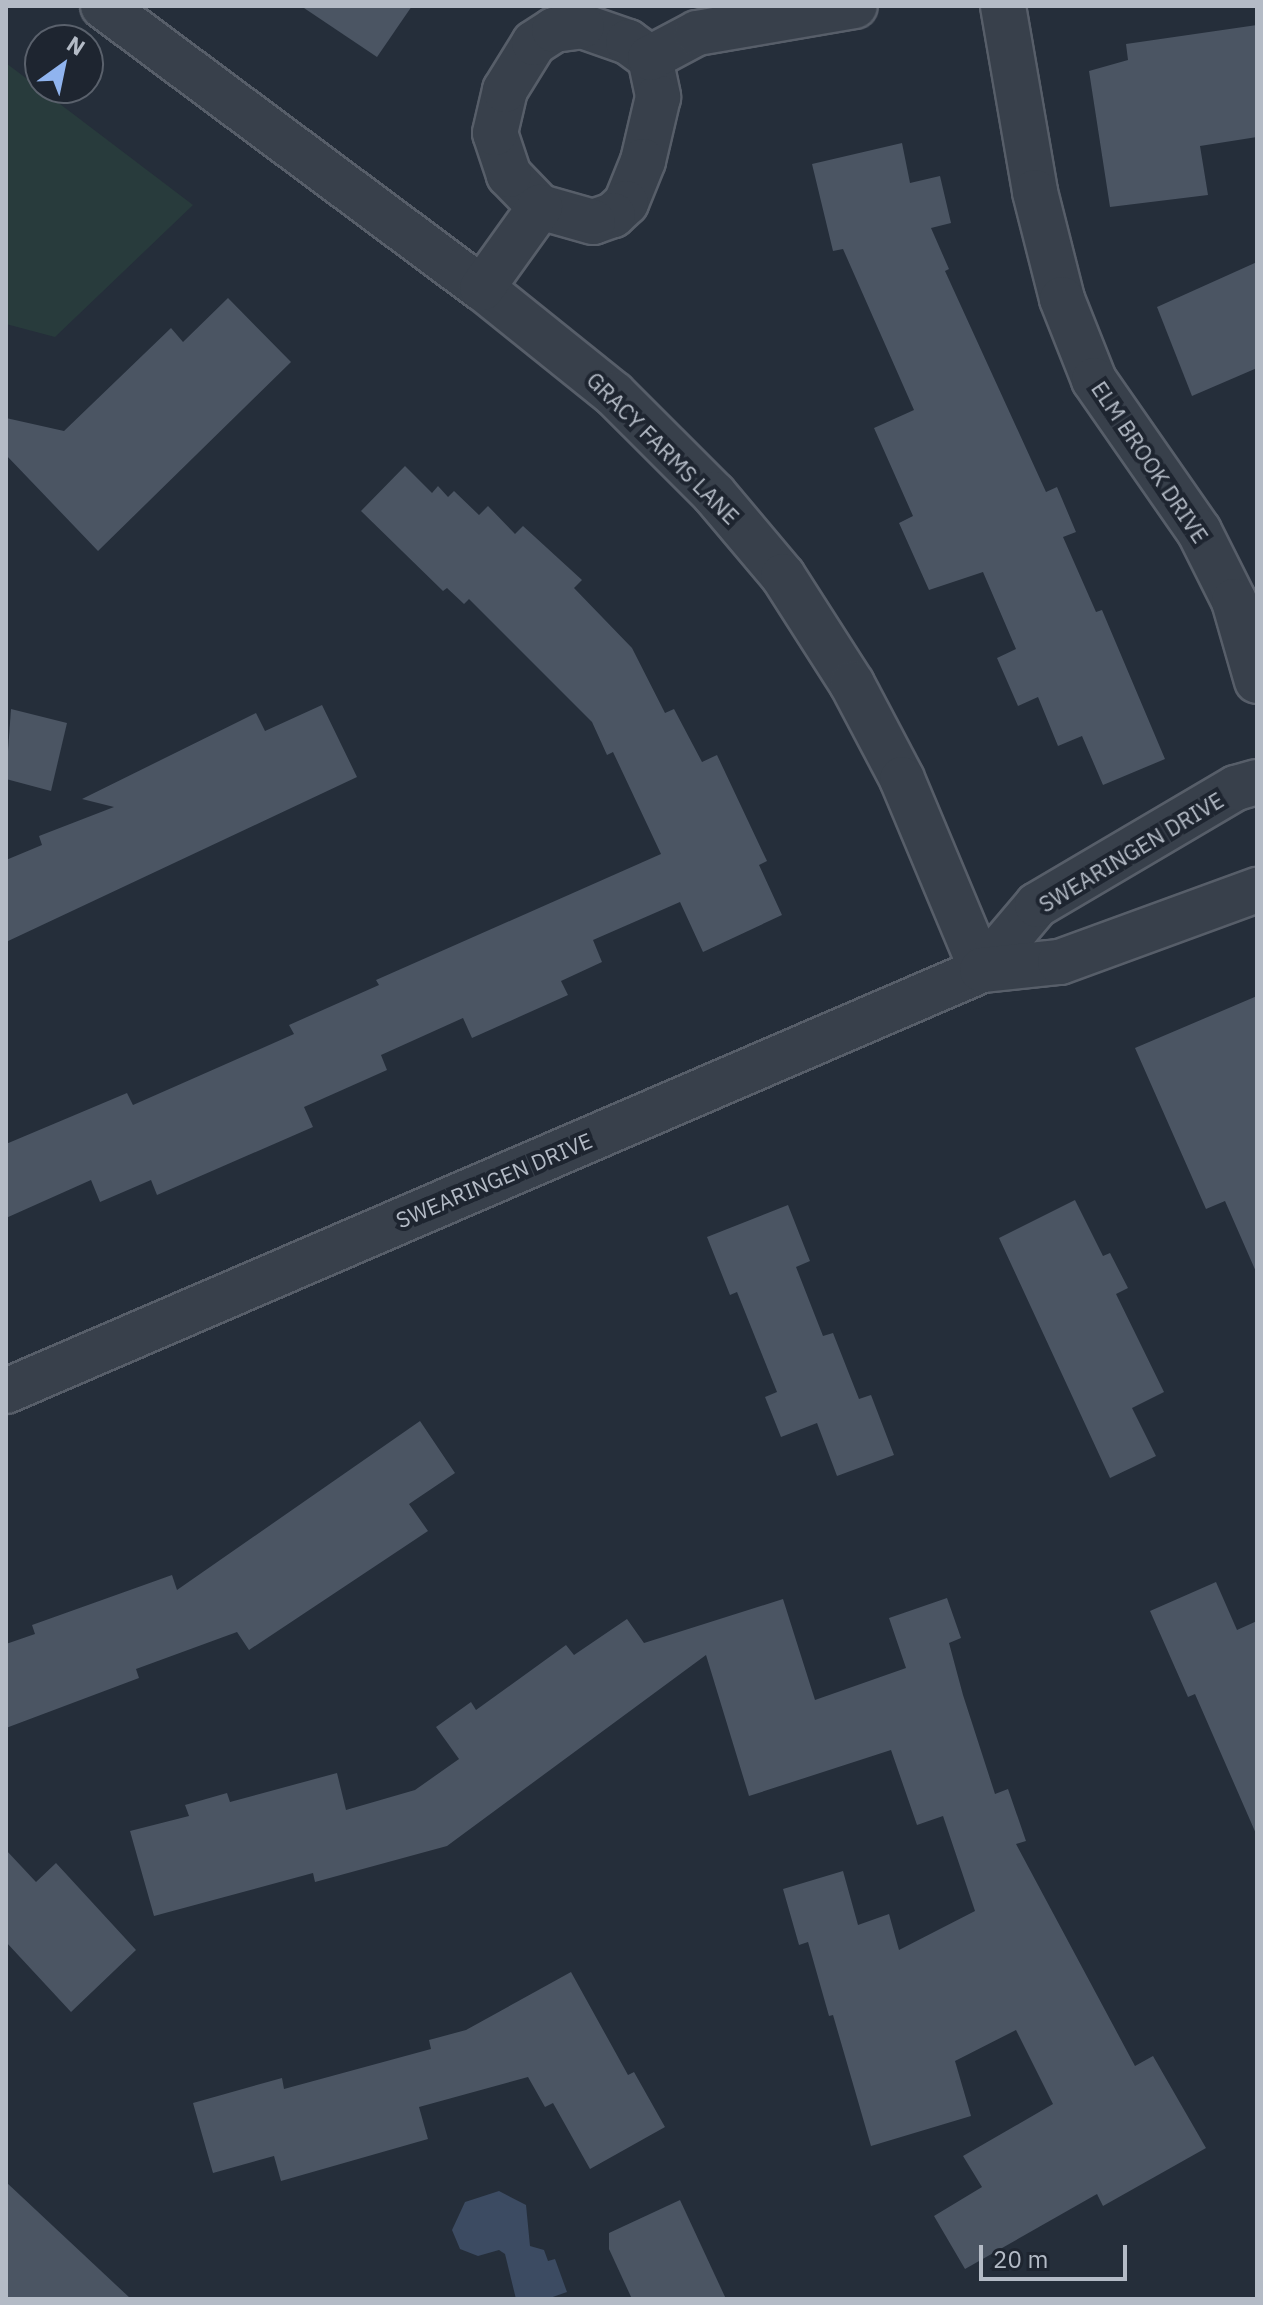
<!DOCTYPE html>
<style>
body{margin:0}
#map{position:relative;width:1263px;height:2305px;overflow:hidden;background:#252e3a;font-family:"IBM Plex Sans",sans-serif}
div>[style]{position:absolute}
.green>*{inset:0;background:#283b3c}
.water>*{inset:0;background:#3c4b62}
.building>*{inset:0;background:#4b5563}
.roads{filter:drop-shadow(2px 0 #575e69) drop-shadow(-2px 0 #575e69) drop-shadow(0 2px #575e69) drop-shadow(0 -2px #575e69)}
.street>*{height:44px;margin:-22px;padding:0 22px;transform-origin:22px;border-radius:22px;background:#38404b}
span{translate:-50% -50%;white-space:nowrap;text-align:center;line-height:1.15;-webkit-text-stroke:8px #1e2530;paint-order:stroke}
.street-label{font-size:22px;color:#b4bbc6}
.frame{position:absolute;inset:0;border:8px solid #b4bbc6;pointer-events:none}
.north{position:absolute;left:24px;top:24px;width:80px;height:80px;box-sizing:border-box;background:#1e2530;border:2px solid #5a616c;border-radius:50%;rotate:33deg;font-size:22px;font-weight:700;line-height:32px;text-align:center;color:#b4bbc6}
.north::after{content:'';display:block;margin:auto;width:28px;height:36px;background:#90b4ef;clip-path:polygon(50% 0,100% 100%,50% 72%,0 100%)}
.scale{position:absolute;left:979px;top:2245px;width:148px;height:36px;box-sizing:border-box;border:4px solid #b4bbc6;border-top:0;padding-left:10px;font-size:24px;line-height:28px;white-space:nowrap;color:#b4bbc6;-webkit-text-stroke:6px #1e2530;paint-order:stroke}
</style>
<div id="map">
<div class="green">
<i style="clip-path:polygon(6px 63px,193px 205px,55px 337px,6px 324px)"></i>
</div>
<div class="water">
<i style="clip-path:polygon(499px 2191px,526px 2205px,530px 2246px,544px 2250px,548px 2261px,555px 2259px,567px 2292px,547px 2299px,516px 2299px,505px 2254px,499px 2250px,478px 2256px,460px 2249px,452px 2230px,465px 2202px)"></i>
</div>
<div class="building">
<i style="clip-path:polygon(301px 6px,412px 6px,377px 57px)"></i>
<i style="clip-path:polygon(1257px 25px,1257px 137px,1200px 146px,1208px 195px,1110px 207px,1089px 71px,1128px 60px,1126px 44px)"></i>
<i style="clip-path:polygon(902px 143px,910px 183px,940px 176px,951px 223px,931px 228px,949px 269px,945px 271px,1046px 492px,1057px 487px,1076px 532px,1063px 537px,1096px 612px,1102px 610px,1165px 759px,1103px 785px,1082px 736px,1058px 746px,1038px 697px,1018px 706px,997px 658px,1016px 649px,983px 572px,929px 590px,899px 523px,913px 516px,874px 428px,914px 410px,843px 249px,833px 251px,812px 164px)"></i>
<i style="clip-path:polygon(1257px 262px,1257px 368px,1192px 396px,1157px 307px)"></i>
<i style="clip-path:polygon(228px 298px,291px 362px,98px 551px,6px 455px,6px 418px,64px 431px,171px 328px,183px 342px)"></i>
<i style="clip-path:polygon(405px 466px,432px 493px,438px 486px,448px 497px,454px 491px,479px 515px,488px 506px,515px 534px,523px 526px,582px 580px,574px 588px,632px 648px,665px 713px,674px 709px,702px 762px,717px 755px,767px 861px,759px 865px,782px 915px,703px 952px,680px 902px,593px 940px,602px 962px,561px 981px,568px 995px,472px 1038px,463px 1018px,381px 1055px,387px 1070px,304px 1107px,313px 1127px,157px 1195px,151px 1180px,100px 1202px,91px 1180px,6px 1218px,6px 1144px,127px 1093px,133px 1105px,294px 1034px,289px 1025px,379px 985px,376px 980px,661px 854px,613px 752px,607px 755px,592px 722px,469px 599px,464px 604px,447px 588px,443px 591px,361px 511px)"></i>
<i style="clip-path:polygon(322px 705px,357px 777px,6px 942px,6px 860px,42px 845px,39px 836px,114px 807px,82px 799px,256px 713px,265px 731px)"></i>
<i style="clip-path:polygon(11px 709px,67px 723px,51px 791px,6px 779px)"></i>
<i style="clip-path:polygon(1257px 996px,1257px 1274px,1225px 1201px,1206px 1209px,1135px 1048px)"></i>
<i style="clip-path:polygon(1075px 1200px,1103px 1256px,1110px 1253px,1128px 1288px,1116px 1294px,1164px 1392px,1132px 1408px,1156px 1456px,1110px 1478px,999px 1238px)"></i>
<i style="clip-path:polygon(788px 1205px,810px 1261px,796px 1267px,823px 1336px,833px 1333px,859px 1399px,871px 1395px,894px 1455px,837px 1476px,817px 1423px,781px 1437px,765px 1397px,777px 1392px,737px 1292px,730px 1295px,707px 1237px)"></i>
<i style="clip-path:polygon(420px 1421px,455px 1473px,409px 1504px,428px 1531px,249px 1650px,237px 1632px,136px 1669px,139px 1678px,6px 1728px,6px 1644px,35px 1634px,32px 1625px,172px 1575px,177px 1590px)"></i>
<i style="clip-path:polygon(1216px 1582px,1237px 1630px,1257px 1621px,1257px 1836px,1195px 1694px,1188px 1697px,1150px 1611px)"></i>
<i style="clip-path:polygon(947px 1598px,961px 1638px,949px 1643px,963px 1695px,995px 1794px,1008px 1789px,1026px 1841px,1016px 1844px,1135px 2066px,1153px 2056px,1206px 2148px,1103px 2206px,1097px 2194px,965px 2269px,934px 2216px,982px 2187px,963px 2156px,1053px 2104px,1016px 2030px,955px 2061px,971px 2116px,871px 2146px,833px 2015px,829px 2016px,808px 1942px,799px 1945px,783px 1889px,843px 1871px,858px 1925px,889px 1914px,899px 1950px,975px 1911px,943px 1816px,917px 1825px,891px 1750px,749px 1796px,706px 1655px,447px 1846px,315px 1882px,313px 1873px,154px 1916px,130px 1831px,189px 1816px,185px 1805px,227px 1793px,230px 1802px,337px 1773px,346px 1810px,415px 1790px,459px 1759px,436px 1727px,471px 1702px,476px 1710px,566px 1645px,574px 1655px,627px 1619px,644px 1643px,783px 1599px,815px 1700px,906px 1668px,889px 1618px)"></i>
<i style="clip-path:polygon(6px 1850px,36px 1882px,56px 1863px,136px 1950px,71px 2012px,6px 1942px)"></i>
<i style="clip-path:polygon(571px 1972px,628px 2075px,634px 2072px,665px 2127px,590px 2169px,553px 2103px,545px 2107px,528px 2077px,419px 2107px,428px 2139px,281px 2181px,274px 2156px,213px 2173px,193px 2103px,282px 2078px,284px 2089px,431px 2049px,429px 2040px,466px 2030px)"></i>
<i style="clip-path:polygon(6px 2182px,131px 2299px,6px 2299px)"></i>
<i style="clip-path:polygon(680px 2200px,726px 2299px,632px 2299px,609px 2249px,609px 2233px)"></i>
</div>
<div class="roads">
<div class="street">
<i style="left:103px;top:6px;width:472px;rotate:36.7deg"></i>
<i style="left:482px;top:288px;width:169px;rotate:38.8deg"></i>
<i style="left:614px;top:394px;width:141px;rotate:45deg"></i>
<i style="left:714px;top:494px;width:107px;rotate:49.9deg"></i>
<i style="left:783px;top:576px;width:128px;rotate:57.4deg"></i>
<i style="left:852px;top:684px;width:107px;rotate:62.2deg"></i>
<i style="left:902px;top:779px;width:207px;rotate:67.3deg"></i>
<i style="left:1003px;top:6px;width:189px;rotate:80.2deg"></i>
<i style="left:1035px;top:192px;width:110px;rotate:75.8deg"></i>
<i style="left:1062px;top:299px;width:87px;rotate:68.4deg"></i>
<i style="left:1094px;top:380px;width:184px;rotate:55.2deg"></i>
<i style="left:1199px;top:531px;width:78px;rotate:63.4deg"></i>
<i style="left:1234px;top:601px;width:83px;rotate:74deg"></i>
<i style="left:582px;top:26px;width:49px;rotate:19.2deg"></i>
<i style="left:628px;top:42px;width:27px;rotate:36deg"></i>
<i style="left:650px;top:58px;width:40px;rotate:78deg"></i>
<i style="left:658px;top:97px;width:66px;rotate:103.2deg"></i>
<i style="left:643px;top:161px;width:45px;rotate:112deg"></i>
<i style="left:626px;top:203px;width:18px;rotate:137deg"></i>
<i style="left:613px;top:215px;width:21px;rotate:161deg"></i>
<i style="left:593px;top:222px;width:55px;rotate:-164.2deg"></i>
<i style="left:540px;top:207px;width:45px;rotate:-134.1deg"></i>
<i style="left:509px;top:175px;width:44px;rotate:-108.4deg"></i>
<i style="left:495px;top:133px;width:44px;rotate:-76.9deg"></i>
<i style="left:505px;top:90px;width:55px;rotate:-58.3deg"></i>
<i style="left:534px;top:43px;width:24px;rotate:-33deg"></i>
<i style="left:554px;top:30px;width:28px;rotate:-8deg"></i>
<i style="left:650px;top:58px;width:53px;rotate:-28deg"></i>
<i style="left:697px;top:33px;width:160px;rotate:-9.7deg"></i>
<i style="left:482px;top:288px;width:100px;rotate:-54.4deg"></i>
<i style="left:982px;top:970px;width:85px;rotate:-49.8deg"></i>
<i style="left:1037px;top:905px;width:231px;rotate:-30.5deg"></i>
<i style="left:1236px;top:788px;width:22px;rotate:-16deg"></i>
<i style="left:6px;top:1391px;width:1063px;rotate:-23.33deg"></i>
<i style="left:982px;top:970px;width:78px;rotate:-5.9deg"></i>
<i style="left:1060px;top:962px;width:210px;rotate:-20.1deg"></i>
</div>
</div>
<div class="street-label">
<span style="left:663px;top:448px;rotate:45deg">GRACY FARMS LANE</span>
<span style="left:1150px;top:462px;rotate:56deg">ELM BROOK DRIVE</span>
<span style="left:1131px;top:852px;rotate:-31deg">SWEARINGEN DRIVE</span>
<span style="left:494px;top:1180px;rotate:-23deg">SWEARINGEN DRIVE</span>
</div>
<div class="frame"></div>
<div class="north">N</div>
<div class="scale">20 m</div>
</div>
